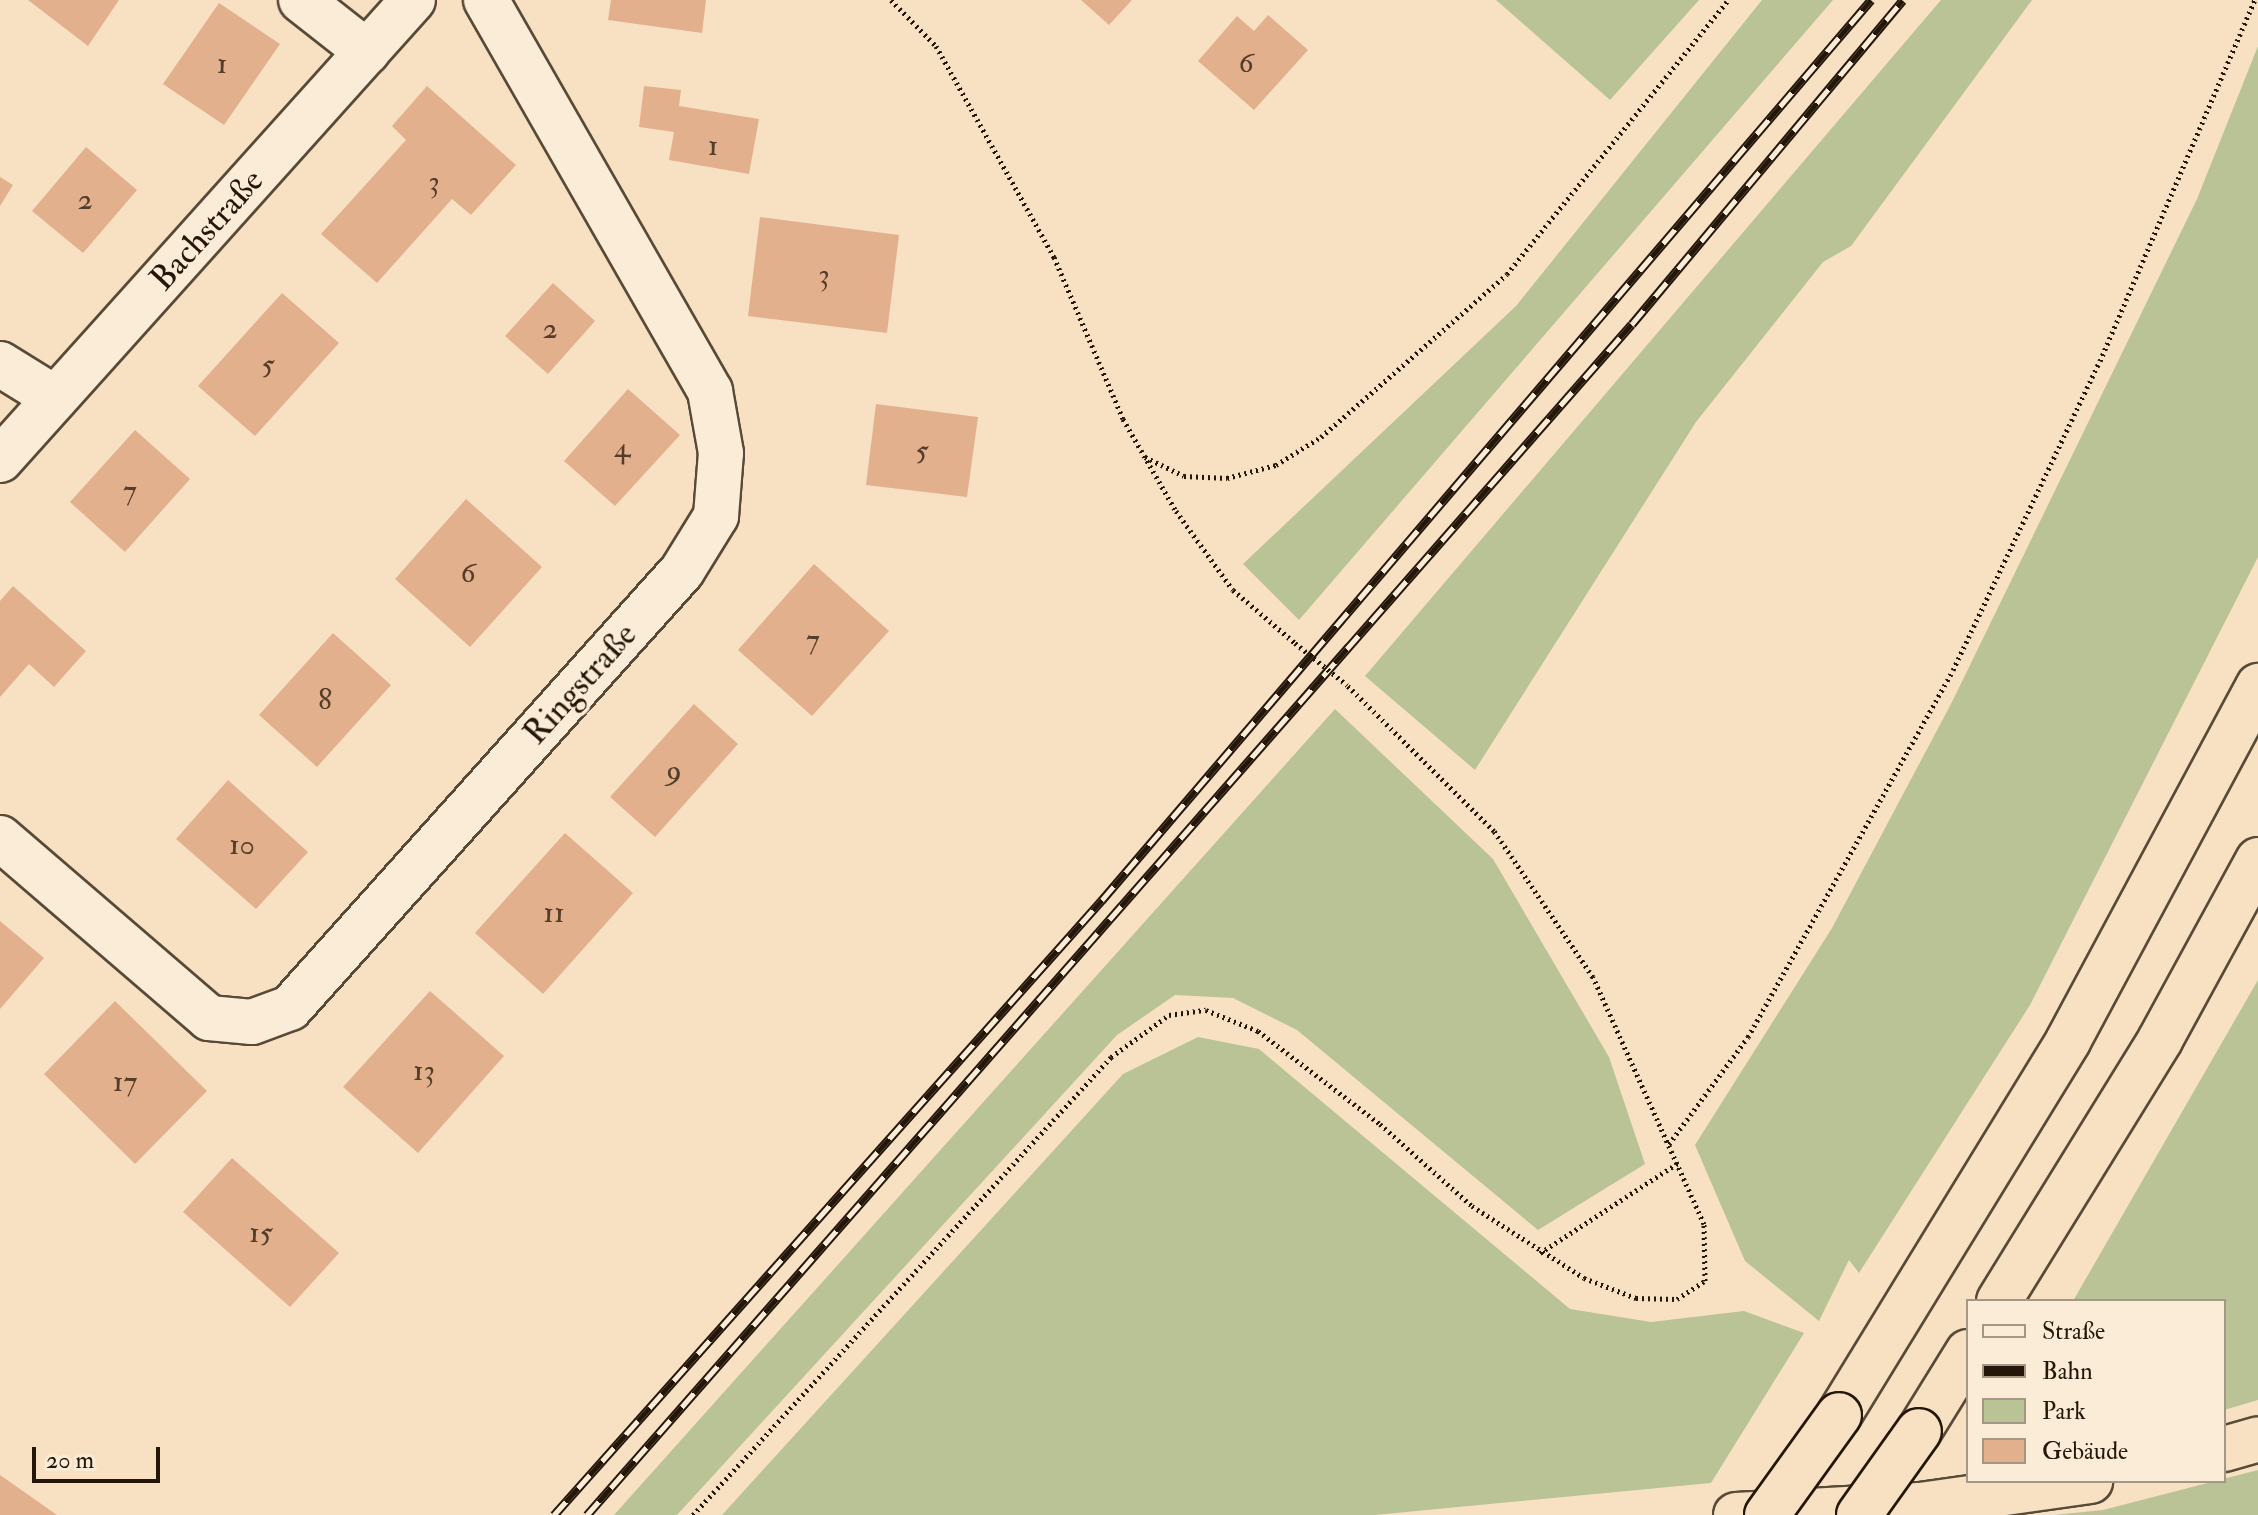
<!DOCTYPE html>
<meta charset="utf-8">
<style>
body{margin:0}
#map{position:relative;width:2258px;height:1515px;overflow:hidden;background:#f7e1c2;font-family:"IM FELL Double Pica",serif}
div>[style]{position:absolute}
.green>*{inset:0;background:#bac395}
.building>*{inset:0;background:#e3b08d}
.path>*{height:5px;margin-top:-2.5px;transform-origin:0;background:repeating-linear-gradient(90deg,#24170a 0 2px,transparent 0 6px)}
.roads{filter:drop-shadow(2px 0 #594a38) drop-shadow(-2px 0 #594a38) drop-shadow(0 2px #594a38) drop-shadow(0 -2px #594a38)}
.minor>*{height:44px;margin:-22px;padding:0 22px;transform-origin:22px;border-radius:22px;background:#faecd7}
.highway>*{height:44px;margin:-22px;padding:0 22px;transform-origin:22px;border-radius:22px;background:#f7e1c2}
.rail>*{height:9px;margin-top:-4.5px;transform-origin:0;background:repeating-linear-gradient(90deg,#faecd7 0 18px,#24170a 0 36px);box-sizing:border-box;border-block:2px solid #24170a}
.path-bridge>*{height:5px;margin-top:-2.5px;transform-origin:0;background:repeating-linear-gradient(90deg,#24170a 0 2px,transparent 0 6px)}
.bridges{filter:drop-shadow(2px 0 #24170a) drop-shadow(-2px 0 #24170a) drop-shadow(0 2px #24170a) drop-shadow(0 -2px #24170a)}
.highway-bridge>*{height:44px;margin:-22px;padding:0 22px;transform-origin:22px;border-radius:22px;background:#f7e1c2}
span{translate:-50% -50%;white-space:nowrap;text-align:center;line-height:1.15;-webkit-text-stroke:7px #faecd7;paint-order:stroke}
.number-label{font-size:30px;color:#543d2b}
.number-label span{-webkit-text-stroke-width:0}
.street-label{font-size:34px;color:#24170a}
.legend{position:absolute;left:1966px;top:1299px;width:260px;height:184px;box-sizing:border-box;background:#faecd7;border:2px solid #a49785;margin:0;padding:10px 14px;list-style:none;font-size:24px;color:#24170a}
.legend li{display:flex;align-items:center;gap:16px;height:40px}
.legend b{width:40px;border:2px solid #a49785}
.scale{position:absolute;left:32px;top:1447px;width:128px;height:36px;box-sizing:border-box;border:4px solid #24170a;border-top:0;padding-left:10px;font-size:24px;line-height:28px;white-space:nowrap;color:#24170a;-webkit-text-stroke:6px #faecd7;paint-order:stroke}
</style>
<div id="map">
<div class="green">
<i style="clip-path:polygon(1496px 0,1699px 0,1610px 100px)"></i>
<i style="clip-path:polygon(1762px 0,1833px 0,1299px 620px,1243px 564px,1516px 306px)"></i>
<i style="clip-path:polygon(1941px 0,2032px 0,1851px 246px,1823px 262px,1696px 422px,1475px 770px,1365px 676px)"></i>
<i style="clip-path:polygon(2258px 46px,2258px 557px,2030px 1005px,1859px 1273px,1849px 1260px,1819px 1321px,1745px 1261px,1695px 1145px,1832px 928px,1952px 702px,2197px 199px)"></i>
<i style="clip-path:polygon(1335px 709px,1493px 859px,1609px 1057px,1645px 1164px,1538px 1230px,1297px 1030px,1233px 998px,1175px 995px,1117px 1035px,677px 1515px,614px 1515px)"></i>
<i style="clip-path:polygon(2258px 980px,2258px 1400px,2224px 1410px,2224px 1301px,2073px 1301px)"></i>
<i style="clip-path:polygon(1198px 1037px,1259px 1049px,1570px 1309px,1651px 1322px,1744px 1311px,1804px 1333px,1711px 1483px,1375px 1515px,722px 1515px,1123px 1074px)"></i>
<i style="clip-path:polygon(2258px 1470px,2258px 1515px,2054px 1515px,2103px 1510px)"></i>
</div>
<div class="building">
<i style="clip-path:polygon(28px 0,119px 0,88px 46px)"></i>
<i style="clip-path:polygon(611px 0,706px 0,702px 33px,608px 20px)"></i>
<i style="clip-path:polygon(1081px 0,1132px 0,1109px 25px)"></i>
<i style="clip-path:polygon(219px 3px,280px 44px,224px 125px,163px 84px)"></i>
<i style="clip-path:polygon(1268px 15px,1308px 50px,1254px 110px,1198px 61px,1237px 16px,1254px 31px)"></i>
<i style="clip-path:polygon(427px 86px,516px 165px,471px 215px,452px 199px,377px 283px,321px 234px,406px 140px,392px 126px)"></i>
<i style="clip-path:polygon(644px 86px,681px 90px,679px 106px,759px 119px,749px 174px,669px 160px,674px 132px,639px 127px)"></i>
<i style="clip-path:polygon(86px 147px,137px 190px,83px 253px,32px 211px)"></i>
<i style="clip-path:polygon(0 177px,13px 185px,0 206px)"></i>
<i style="clip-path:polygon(760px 217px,899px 235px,887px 333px,748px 316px)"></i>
<i style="clip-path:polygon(553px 283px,595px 321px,548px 374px,505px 336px)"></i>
<i style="clip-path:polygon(282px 293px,339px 343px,255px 436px,198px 386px)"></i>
<i style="clip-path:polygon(628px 389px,680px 435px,615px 506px,564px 461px)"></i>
<i style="clip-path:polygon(876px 404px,978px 417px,967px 497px,866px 485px)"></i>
<i style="clip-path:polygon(135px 430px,190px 479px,125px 552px,70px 502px)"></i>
<i style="clip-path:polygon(466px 499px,542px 567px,470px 647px,395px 579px)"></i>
<i style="clip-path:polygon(814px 564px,889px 631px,812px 716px,738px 650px)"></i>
<i style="clip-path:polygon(13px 586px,86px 651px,54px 687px,29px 664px,0 697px,0 601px)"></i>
<i style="clip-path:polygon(333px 633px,391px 685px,317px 767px,259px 715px)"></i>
<i style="clip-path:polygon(694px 704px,738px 744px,655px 837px,610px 797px)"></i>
<i style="clip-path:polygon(228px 780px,308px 852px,256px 909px,176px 839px)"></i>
<i style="clip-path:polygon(565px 833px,633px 893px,543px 994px,475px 933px)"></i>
<i style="clip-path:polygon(0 921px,44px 958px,0 1009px)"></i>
<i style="clip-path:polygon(430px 991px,504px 1056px,418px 1153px,343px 1087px)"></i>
<i style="clip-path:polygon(115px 1001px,207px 1091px,135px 1164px,44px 1074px)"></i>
<i style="clip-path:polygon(232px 1158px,339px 1253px,290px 1307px,183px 1212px)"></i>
<i style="clip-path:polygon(0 1475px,57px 1515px,0 1515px)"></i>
</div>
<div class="path">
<i style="left:891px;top:0;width:64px;rotate:45.6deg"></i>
<i style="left:936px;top:46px;width:242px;rotate:60.8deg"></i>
<i style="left:1054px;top:257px;width:176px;rotate:66.9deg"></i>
<i style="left:1123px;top:419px;width:106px;rotate:60.1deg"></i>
<i style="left:1176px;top:511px;width:97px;rotate:54.2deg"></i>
<i style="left:1233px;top:590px;width:82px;rotate:40.5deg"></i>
<i style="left:1145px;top:457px;width:43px;rotate:26deg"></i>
<i style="left:1184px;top:476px;width:43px;rotate:2.7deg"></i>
<i style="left:1227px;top:478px;width:51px;rotate:-14.9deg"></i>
<i style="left:1276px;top:465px;width:53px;rotate:-31.9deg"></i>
<i style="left:1321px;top:437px;width:247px;rotate:-41.2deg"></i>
<i style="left:1507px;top:274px;width:352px;rotate:-51.1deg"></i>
<i style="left:1669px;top:1144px;width:133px;rotate:-53.6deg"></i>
<i style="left:1748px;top:1037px;width:420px;rotate:-60.8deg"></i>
<i style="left:1953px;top:670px;width:342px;rotate:-64.6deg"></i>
<i style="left:2100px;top:361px;width:393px;rotate:-66.8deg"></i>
<i style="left:1540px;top:1253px;width:165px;rotate:-33.1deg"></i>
<i style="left:693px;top:1515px;width:620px;rotate:-47.61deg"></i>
<i style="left:1111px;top:1057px;width:72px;rotate:-35.9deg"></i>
<i style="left:1169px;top:1015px;width:37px;rotate:-8deg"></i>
<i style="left:1206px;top:1010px;width:56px;rotate:22deg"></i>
<i style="left:1258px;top:1031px;width:153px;rotate:37.3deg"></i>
<i style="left:1380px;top:1124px;width:123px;rotate:41.7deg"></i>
<i style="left:1472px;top:1206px;width:133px;rotate:32.7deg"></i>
<i style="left:1584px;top:1278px;width:56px;rotate:21deg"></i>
<i style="left:1636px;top:1298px;width:41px;rotate:1.4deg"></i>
<i style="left:1677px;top:1299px;width:33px;rotate:-33deg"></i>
<i style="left:1705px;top:1281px;width:57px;rotate:-91deg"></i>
<i style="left:1704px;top:1224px;width:271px;rotate:-114.2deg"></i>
<i style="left:1593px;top:977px;width:176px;rotate:-124.1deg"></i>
<i style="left:1494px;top:831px;width:207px;rotate:-135.2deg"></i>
</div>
<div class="roads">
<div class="minor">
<i style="left:301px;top:0;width:84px;rotate:38.2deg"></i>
<i style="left:0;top:364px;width:65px;rotate:31.7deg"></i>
<i style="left:0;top:460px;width:618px;rotate:-48.08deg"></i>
<i style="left:0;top:838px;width:276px;rotate:40.7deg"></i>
<i style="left:209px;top:1018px;width:43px;rotate:5.3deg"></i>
<i style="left:252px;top:1022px;width:40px;rotate:-20.2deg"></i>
<i style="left:290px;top:1008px;width:587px;rotate:-48.11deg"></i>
<i style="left:682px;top:571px;width:65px;rotate:-58.3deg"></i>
<i style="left:716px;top:516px;width:63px;rotate:-85.5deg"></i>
<i style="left:721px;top:453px;width:63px;rotate:-100.1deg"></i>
<i style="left:710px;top:391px;width:451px;rotate:-119.8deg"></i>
</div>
<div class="highway">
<i style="left:1999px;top:1301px;width:307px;rotate:-58.3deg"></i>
<i style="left:2160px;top:1040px;width:205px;rotate:-61.4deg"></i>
<i style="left:1839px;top:1415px;width:439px;rotate:-58.5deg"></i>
<i style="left:2068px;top:1041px;width:403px;rotate:-61.8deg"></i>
<i style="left:1919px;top:1431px;width:93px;rotate:-58.2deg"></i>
<i style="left:2224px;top:1449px;width:35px;rotate:-16deg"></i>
<i style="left:1736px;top:1515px;width:184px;rotate:-3.1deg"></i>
<i style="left:1920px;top:1505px;width:172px;rotate:-8deg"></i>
</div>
</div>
<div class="rail">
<i style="left:554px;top:1515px;width:824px;rotate:-48.3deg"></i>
<i style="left:1102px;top:900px;width:1184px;rotate:-49.49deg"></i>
<i style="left:587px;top:1515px;width:1584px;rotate:-48.74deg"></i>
<i style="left:1632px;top:324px;width:422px;rotate:-50.1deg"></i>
</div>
<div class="path-bridge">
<i style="left:1295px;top:643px;width:67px;rotate:38.9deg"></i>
</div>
<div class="bridges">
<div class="highway-bridge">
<i style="left:1767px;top:1515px;width:123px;rotate:-54.2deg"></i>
<i style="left:1859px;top:1515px;width:103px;rotate:-54.5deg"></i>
</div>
</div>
<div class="number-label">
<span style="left:1246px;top:63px">6</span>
<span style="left:222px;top:64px">1</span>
<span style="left:713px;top:146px">1</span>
<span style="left:434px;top:182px">3</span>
<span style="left:85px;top:200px">2</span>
<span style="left:824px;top:275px">3</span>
<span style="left:550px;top:329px">2</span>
<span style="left:268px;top:365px">5</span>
<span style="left:622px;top:448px">4</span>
<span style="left:922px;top:451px">5</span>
<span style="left:130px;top:491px">7</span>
<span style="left:468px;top:573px">6</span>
<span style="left:813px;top:640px">7</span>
<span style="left:325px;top:700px">8</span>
<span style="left:674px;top:771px">9</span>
<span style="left:242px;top:845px">10</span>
<span style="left:554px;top:913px">11</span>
<span style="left:424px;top:1071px">13</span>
<span style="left:125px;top:1082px">17</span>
<span style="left:261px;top:1233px">15</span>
</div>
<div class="street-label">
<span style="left:207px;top:230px;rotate:-48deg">Bachstraße</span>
<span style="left:580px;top:684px;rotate:-48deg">Ringstraße</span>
</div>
<ul class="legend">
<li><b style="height:10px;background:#faecd7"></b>Straße</li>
<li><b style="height:10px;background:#24170a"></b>Bahn</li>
<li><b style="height:22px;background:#bac395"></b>Park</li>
<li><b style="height:22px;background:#e3b08d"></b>Gebäude</li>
</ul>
<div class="scale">20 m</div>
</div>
